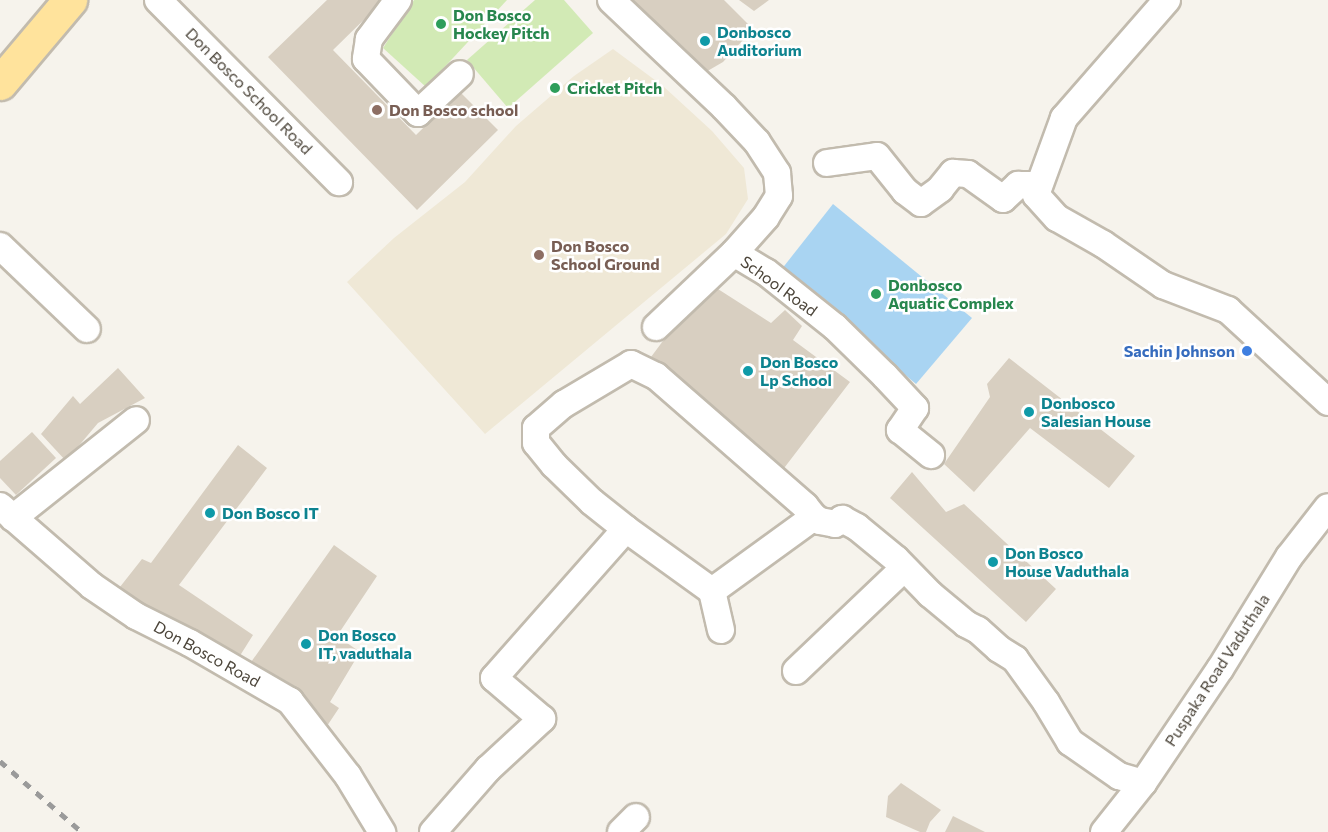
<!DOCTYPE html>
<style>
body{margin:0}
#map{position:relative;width:1328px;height:832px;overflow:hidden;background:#f6f3ec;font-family:Commissioner,sans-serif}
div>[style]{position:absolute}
.education>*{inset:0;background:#efe8d6}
.green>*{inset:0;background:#d2eab5}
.water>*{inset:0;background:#a9d4f2}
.building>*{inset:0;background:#d8cfc1}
.roads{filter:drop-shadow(2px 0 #c2bbae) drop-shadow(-2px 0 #c2bbae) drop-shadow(0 2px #c2bbae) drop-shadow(0 -2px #c2bbae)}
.minor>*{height:26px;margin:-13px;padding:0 13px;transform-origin:13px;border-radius:13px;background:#fff}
.major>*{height:33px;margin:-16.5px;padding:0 16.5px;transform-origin:16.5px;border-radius:16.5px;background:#ffe39c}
.rail>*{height:4.5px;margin-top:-2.25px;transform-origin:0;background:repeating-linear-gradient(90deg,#9a9a9a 0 8px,transparent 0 16px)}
.dots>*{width:16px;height:16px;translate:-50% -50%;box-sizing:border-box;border:3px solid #fff;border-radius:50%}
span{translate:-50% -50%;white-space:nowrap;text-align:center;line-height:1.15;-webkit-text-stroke:5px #fff;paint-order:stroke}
.leisure-label{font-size:16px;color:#27864d;font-weight:700}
.left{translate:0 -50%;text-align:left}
.culture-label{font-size:16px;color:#0d838f;font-weight:700}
.street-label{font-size:16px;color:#4b4439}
.education-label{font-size:16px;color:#785e54;font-weight:700}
.shop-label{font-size:16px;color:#366cbe;font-weight:700}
.right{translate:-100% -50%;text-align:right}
</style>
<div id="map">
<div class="education">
<i style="clip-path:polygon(613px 49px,663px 86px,712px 131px,744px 168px,748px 199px,726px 234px,485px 434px,347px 282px,394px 238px,465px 182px,516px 126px,574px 76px)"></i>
</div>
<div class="green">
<i style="clip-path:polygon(414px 0,507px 0,426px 87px,383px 48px)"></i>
<i style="clip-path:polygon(535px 0,564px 0,593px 33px,508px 108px,467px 60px)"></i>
</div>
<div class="water">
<i style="clip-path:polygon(833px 204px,972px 318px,916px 384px,781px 270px)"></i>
</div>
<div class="building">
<i style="clip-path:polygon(327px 0,384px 0,333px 50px,416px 135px,460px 92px,498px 130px,417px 210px,268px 57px)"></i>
<i style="clip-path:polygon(625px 0,724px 0,753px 29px,723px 62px,704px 73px)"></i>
<i style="clip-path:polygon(739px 0,769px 0,754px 11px)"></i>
<i style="clip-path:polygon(707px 282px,771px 323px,785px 310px,802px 326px,793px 340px,850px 382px,778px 476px,648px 361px)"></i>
<i style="clip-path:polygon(1009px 358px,1135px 456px,1109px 488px,1030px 428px,974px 492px,944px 464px,990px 397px,987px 384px)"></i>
<i style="clip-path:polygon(118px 368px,145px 398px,98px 423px,66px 461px,41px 434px,73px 396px,80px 404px)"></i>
<i style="clip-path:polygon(32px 432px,56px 458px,16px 495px,0 478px,0 461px)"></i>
<i style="clip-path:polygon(238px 445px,267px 468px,179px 585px,253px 635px,236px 662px,116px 592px,142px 559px,151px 563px)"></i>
<i style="clip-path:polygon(912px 472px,946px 512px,964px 504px,1056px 589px,1026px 622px,890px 498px)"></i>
<i style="clip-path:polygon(334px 545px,377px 576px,337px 636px,360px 652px,330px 702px,339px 708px,327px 726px,296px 693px,249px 665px)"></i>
<i style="clip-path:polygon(901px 783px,941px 810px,930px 822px,926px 832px,920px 832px,886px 817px,888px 796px)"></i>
<i style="clip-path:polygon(953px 816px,985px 832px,945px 832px)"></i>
</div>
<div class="roads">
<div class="minor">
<i style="left:158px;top:0;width:257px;rotate:45.2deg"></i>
<i style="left:398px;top:0;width:49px;rotate:126.6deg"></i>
<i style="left:369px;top:39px;width:20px;rotate:99deg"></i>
<i style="left:366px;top:59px;width:75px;rotate:46.1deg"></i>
<i style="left:418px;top:113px;width:57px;rotate:-42.9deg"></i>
<i style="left:611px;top:0;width:156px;rotate:43.4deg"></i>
<i style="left:724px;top:107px;width:48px;rotate:46.7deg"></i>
<i style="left:757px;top:142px;width:37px;rotate:57deg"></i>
<i style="left:777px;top:173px;width:23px;rotate:85deg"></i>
<i style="left:779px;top:196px;width:25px;rotate:122deg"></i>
<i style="left:766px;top:217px;width:48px;rotate:131.6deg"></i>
<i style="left:734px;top:253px;width:37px;rotate:31deg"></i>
<i style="left:766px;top:272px;width:88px;rotate:38.6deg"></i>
<i style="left:835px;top:327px;width:70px;rotate:44.4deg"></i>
<i style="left:885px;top:376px;width:44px;rotate:46.8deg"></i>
<i style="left:915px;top:408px;width:27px;rotate:124deg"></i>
<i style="left:900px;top:430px;width:40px;rotate:39deg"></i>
<i style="left:1167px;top:0;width:157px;rotate:131.1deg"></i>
<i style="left:1064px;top:118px;width:82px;rotate:110deg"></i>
<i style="left:1036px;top:195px;width:31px;rotate:48deg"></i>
<i style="left:1057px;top:218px;width:53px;rotate:29.5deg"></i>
<i style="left:1103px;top:244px;width:73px;rotate:34.3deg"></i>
<i style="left:1163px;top:285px;width:70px;rotate:21deg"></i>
<i style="left:1228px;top:310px;width:136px;rotate:42.6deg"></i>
<i style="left:827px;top:163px;width:50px;rotate:-8deg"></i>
<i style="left:877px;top:156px;width:45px;rotate:51.3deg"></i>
<i style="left:905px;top:191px;width:20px;rotate:37deg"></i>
<i style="left:921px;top:203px;width:24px;rotate:-36deg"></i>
<i style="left:940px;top:189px;width:21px;rotate:-51deg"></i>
<i style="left:953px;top:173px;width:15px;rotate:4deg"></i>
<i style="left:968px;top:174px;width:43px;rotate:35.5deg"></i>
<i style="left:1003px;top:199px;width:21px;rotate:-43deg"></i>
<i style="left:1018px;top:185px;width:21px"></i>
<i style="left:0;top:246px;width:120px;rotate:43.7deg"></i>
<i style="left:656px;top:327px;width:108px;rotate:-43.5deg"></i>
<i style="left:0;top:506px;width:122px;rotate:41deg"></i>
<i style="left:92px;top:586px;width:53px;rotate:34.3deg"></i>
<i style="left:136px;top:616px;width:60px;rotate:26.6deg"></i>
<i style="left:190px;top:643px;width:116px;rotate:30.1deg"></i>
<i style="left:290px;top:701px;width:95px;rotate:52.3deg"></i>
<i style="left:348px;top:776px;width:66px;rotate:58.7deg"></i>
<i style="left:13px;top:518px;width:157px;rotate:-38.5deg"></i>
<i style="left:626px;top:529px;width:106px;rotate:35.8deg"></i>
<i style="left:712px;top:591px;width:126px;rotate:-36deg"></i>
<i style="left:712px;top:591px;width:40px;rotate:77deg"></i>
<i style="left:796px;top:671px;width:149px;rotate:-43.6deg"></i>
<i style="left:433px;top:832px;width:84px;rotate:-48.9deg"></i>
<i style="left:488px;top:769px;width:74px;rotate:-42.8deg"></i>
<i style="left:542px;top:719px;width:63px;rotate:-139.5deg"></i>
<i style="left:494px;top:678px;width:199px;rotate:-48.5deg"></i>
<i style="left:626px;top:529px;width:43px;rotate:-141.5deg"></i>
<i style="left:592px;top:502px;width:53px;rotate:-135.8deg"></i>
<i style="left:554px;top:465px;width:28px;rotate:-129deg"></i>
<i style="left:536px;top:443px;width:15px;rotate:-90deg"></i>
<i style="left:536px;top:428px;width:37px;rotate:-41deg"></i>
<i style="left:564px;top:404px;width:78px;rotate:-30.8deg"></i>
<i style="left:631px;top:364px;width:28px;rotate:26deg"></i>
<i style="left:656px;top:376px;width:198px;rotate:41.1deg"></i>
<i style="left:805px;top:506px;width:14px;rotate:51deg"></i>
<i style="left:814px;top:517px;width:7px;rotate:34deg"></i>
<i style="left:820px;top:521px;width:15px;rotate:11deg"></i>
<i style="left:835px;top:524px;width:9px;rotate:-36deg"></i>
<i style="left:842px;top:519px;width:17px;rotate:28deg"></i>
<i style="left:857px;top:527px;width:50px;rotate:39.4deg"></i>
<i style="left:896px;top:559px;width:49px;rotate:45.8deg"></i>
<i style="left:930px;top:594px;width:47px;rotate:39.8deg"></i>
<i style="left:966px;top:624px;width:13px;rotate:27deg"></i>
<i style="left:978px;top:630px;width:28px;rotate:42deg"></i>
<i style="left:999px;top:649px;width:19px;rotate:32deg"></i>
<i style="left:1015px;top:659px;width:53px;rotate:54.2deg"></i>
<i style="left:1046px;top:702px;width:47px;rotate:59deg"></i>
<i style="left:1070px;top:742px;width:60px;rotate:34.8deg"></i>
<i style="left:1119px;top:776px;width:25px;rotate:16deg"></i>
<i style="left:621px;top:832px;width:21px;rotate:-45deg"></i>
<i style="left:1104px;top:832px;width:63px;rotate:-51.5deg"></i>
<i style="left:1143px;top:783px;width:138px;rotate:-56deg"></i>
<i style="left:1220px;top:669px;width:132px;rotate:-58.4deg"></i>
<i style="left:1289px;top:557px;width:63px;rotate:-52deg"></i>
</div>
<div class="major">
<i style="left:0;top:83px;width:109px;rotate:-49.9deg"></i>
</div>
</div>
<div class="rail">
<i style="left:0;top:761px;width:108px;rotate:40.9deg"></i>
</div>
<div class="dots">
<i style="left:441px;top:24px;background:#2e9e5b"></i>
<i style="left:705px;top:41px;background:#0f9aa8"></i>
<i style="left:555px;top:88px;background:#2e9e5b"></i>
<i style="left:377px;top:110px;background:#8d6e63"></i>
<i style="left:539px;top:255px;background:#8d6e63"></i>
<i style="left:876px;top:294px;background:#2e9e5b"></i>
<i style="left:1247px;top:351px;background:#3f7fe0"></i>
<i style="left:748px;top:371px;background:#0f9aa8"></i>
<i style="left:1029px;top:412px;background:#0f9aa8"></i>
<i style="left:210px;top:513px;background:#0f9aa8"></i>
<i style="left:993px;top:562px;background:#0f9aa8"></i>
<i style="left:306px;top:644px;background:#0f9aa8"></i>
</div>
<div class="leisure-label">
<span class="left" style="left:453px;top:24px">Don Bosco<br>Hockey Pitch</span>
<span class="left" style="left:567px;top:88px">Cricket Pitch</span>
<span class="left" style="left:888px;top:294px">Donbosco<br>Aquatic Complex</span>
</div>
<div class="culture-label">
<span class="left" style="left:717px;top:41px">Donbosco<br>Auditorium</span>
<span class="left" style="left:760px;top:371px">Don Bosco<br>Lp School</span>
<span class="left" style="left:1041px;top:412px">Donbosco<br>Salesian House</span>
<span class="left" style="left:222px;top:513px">Don Bosco IT</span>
<span class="left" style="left:1005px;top:562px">Don Bosco<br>House Vaduthala</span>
<span class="left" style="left:318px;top:644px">Don Bosco<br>IT, vaduthala</span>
</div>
<div class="street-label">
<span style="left:249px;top:91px;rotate:45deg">Don Bosco School Road</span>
<span style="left:779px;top:286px;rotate:36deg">School Road</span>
<span style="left:207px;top:654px;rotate:29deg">Don Bosco Road</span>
<span style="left:1217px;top:670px;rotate:-57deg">Puspaka Road Vaduthala</span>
</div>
<div class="education-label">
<span class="left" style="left:389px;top:110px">Don Bosco school</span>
<span class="left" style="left:551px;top:255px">Don Bosco<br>School Ground</span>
</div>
<div class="shop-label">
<span class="right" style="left:1235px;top:351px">Sachin Johnson</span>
</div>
</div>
